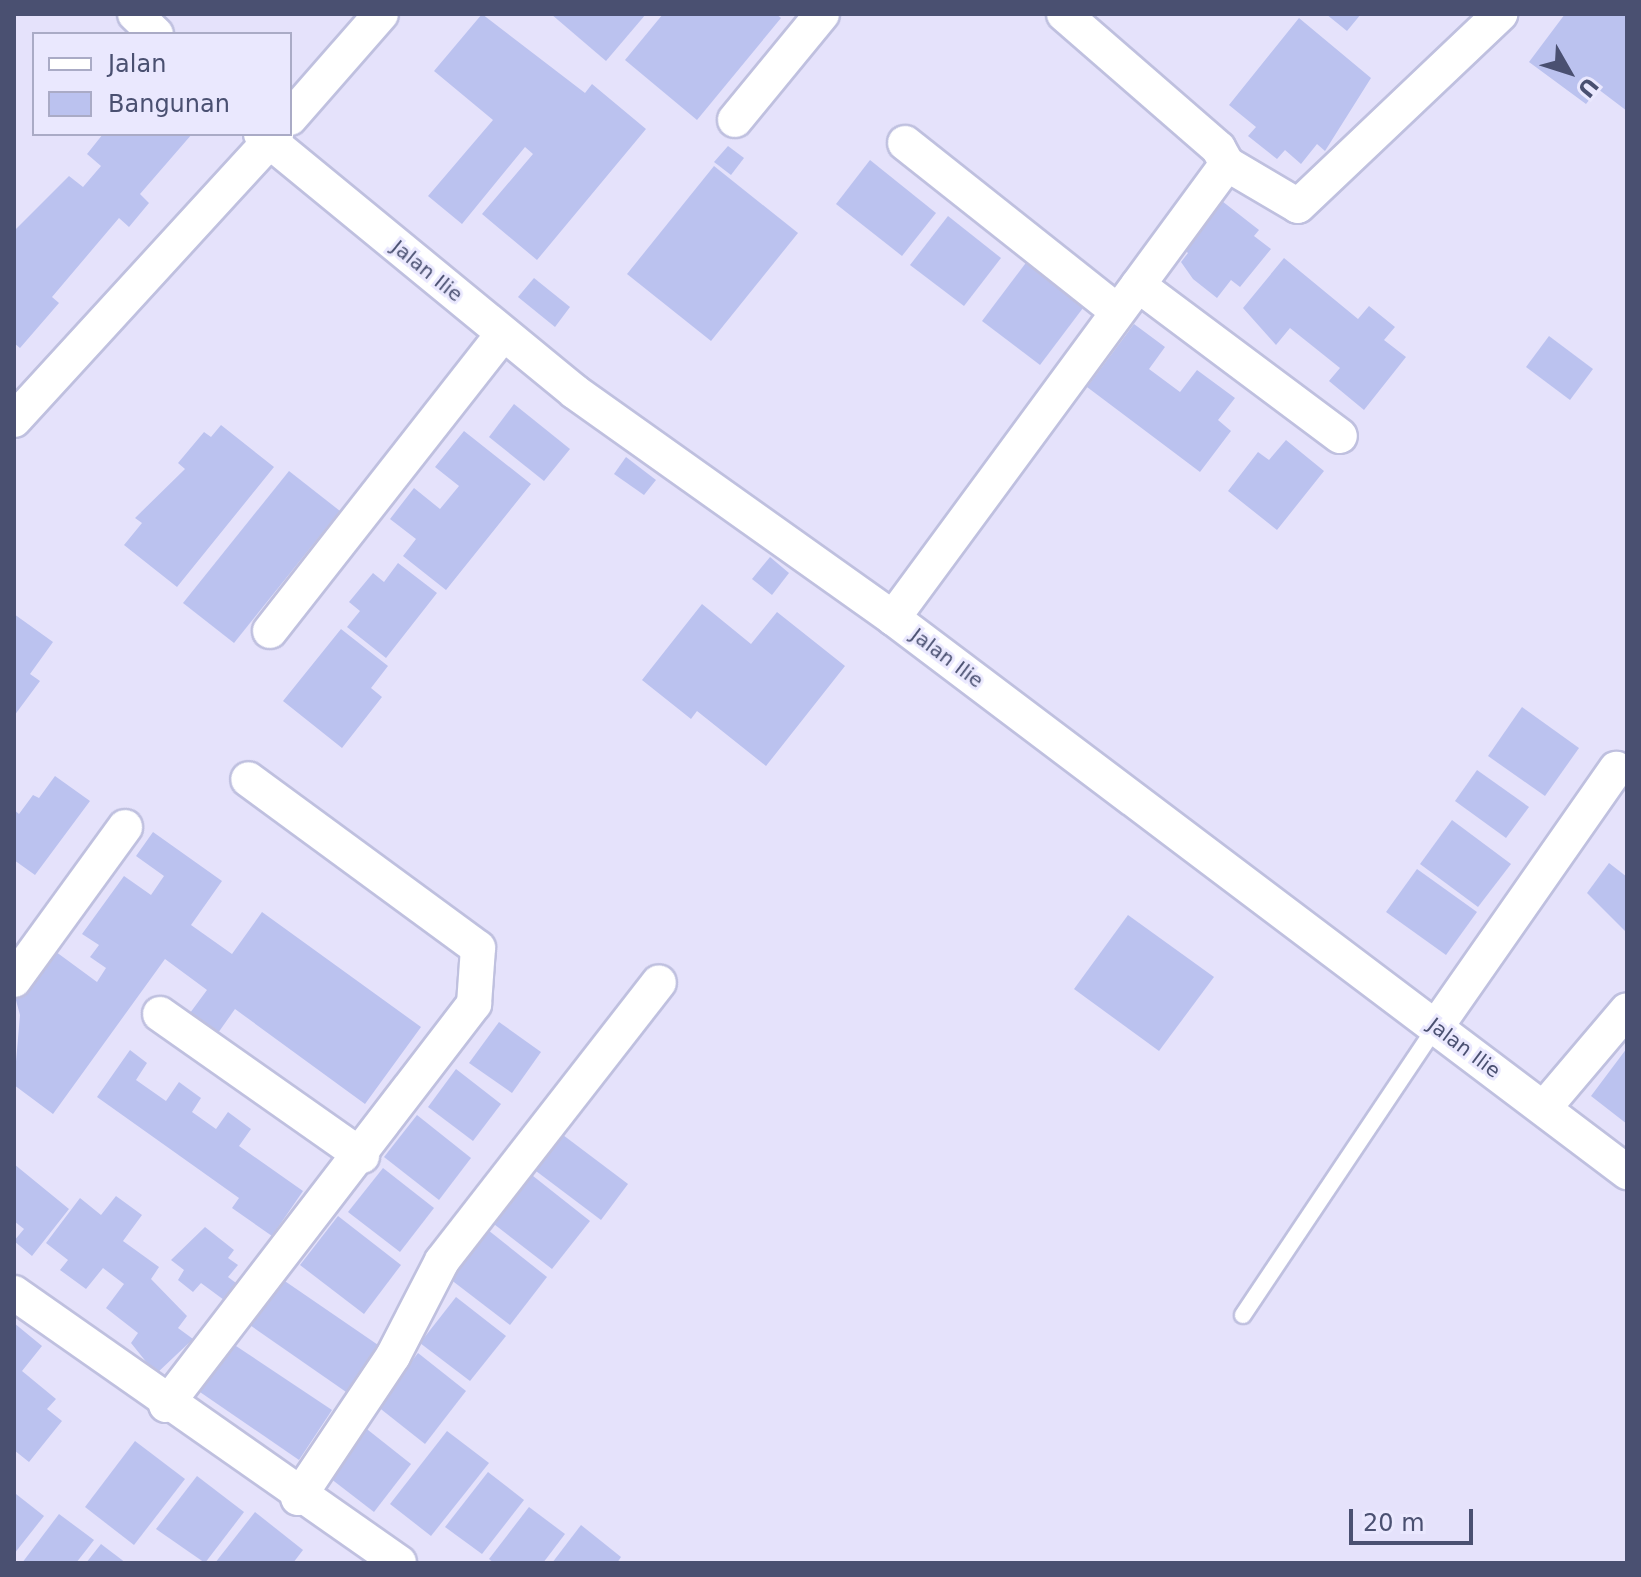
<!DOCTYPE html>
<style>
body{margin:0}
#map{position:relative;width:1641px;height:1577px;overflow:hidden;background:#e5e2fb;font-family:"DejaVu Sans",sans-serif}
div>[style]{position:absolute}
.building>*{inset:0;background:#bbc2ef}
.roads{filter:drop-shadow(2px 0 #bfc0df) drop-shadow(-2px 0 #bfc0df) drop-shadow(0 2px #bfc0df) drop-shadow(0 -2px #bfc0df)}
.lane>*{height:16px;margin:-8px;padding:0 8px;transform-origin:8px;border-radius:8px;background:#fff}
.street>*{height:34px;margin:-17px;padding:0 17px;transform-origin:17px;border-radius:17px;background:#fff}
span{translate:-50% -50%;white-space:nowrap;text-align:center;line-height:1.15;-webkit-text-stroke:6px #eae8fe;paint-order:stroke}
.street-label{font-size:20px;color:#4a5071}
.frame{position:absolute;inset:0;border:16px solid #4a5071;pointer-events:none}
.legend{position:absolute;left:32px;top:32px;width:260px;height:104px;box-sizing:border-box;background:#eae8fe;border:2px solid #aaabc6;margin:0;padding:10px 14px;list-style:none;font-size:24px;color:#4a5071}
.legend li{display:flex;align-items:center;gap:16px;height:40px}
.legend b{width:40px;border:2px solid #aaabc6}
.north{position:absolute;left:1529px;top:32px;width:80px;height:80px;-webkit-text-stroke:6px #eae8fe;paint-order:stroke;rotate:129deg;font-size:22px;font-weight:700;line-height:32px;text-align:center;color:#4a5071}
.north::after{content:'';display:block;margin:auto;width:28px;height:36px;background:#4a5071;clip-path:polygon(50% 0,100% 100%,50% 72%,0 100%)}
.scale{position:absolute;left:1349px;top:1509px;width:124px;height:36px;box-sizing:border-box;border:4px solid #4a5071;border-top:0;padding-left:10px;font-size:24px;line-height:28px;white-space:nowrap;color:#4a5071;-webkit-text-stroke:6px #eae8fe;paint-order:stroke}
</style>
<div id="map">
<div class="building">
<i style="clip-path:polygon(482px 14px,585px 93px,592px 84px,646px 129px,537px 260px,482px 214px,533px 154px,525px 147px,462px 224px,428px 196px,493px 120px,434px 71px)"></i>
<i style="clip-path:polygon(551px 14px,646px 14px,606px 61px)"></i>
<i style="clip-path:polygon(663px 14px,776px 14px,781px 18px,697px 120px,625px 60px)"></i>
<i style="clip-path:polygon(1326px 14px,1361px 14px,1347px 31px)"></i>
<i style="clip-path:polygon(1565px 14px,1627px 14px,1627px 111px,1598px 89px,1586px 104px,1529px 62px)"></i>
<i style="clip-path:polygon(1299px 18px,1371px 78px,1325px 151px,1317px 144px,1301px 164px,1285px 150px,1277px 159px,1248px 136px,1256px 127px,1229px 105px)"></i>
<i style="clip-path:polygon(103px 134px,192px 134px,140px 194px,149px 203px,129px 227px,119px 218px,52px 297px,59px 303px,20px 348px,14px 343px,14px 231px,69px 176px,83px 187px,101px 166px,87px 154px)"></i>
<i style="clip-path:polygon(728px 146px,744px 158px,731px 175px,714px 162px)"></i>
<i style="clip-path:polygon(870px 160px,936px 213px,902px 256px,836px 204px)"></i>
<i style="clip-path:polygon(714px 166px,798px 233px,711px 341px,627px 274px)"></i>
<i style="clip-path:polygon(1213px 194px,1259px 230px,1254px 236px,1271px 249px,1240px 287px,1231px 280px,1217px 298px,1193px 279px,1181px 262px,1188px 253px,1175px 242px)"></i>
<i style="clip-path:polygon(948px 216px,1001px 258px,964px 306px,910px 265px)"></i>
<i style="clip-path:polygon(1284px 258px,1358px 319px,1369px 306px,1395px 327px,1384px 340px,1406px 357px,1364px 410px,1329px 381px,1340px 368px,1290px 328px,1276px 345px,1243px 308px)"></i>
<i style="clip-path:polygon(1028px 260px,1086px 304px,1040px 365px,982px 321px)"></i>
<i style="clip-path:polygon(534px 278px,570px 307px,555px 327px,518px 297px)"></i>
<i style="clip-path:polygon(1134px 324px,1165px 347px,1149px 369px,1180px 392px,1197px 370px,1235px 398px,1218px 420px,1231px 431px,1200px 472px,1087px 387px)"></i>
<i style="clip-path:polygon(1549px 336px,1593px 369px,1570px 400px,1526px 367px)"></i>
<i style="clip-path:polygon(514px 404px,570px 449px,544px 481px,489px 437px)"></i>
<i style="clip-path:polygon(221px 425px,274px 467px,177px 587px,124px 545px,142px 523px,135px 518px,185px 469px,178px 463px,204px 432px,211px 437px)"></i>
<i style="clip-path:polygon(464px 431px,531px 484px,446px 590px,403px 556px,416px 539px,390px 519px,414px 488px,440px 509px,459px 486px,435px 467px)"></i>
<i style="clip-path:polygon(1286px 440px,1324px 471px,1277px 530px,1228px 491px,1258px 452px,1269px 460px)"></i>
<i style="clip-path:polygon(626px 457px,656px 480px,644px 495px,614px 474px)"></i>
<i style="clip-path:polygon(289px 471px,340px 511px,234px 643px,183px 603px)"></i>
<i style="clip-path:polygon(770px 557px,789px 573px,772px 595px,752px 579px)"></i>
<i style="clip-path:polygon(398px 563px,437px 593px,386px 658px,347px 627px,360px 611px,349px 602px,373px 573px,384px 582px)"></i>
<i style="clip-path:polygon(702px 604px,751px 644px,777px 612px,845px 666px,766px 766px,697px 711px,691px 719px,642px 680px)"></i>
<i style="clip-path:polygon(14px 614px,53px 642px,30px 674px,40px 681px,14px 716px)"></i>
<i style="clip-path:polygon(341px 629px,388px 666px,371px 688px,382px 697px,342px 748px,283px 701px)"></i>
<i style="clip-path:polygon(1522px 707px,1579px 748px,1545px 796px,1488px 756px)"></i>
<i style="clip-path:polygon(1477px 770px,1529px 807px,1506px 838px,1455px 801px)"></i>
<i style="clip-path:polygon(55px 776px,90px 801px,35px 875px,14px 860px,14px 810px,19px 814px,33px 795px,39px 798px)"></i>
<i style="clip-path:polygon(1452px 820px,1511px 864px,1478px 907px,1420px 864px)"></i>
<i style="clip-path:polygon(153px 832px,222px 881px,191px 925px,232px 954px,262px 912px,421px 1027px,365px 1104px,235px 1009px,218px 1033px,190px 1013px,207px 990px,165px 959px,53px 1114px,14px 1085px,20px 1015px,14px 993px,48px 946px,97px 982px,106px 968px,90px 957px,99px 945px,82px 934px,124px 876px,151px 895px,164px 876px,136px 856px)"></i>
<i style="clip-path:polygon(1609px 863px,1627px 877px,1627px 933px,1587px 893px)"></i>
<i style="clip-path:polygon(1417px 869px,1477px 912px,1446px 955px,1386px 912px)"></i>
<i style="clip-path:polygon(1128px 915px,1214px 977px,1159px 1051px,1074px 989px)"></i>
<i style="clip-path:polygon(499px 1022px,541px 1052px,512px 1093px,469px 1063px)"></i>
<i style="clip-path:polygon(1627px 1048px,1627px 1124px,1591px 1096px)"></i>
<i style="clip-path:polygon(130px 1050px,147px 1063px,136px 1080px,166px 1101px,179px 1082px,201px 1098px,192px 1112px,216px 1129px,228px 1112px,251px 1129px,239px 1146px,303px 1191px,272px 1236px,232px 1208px,239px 1198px,97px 1097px)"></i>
<i style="clip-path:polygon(456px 1069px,501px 1104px,473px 1141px,428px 1107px)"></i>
<i style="clip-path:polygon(417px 1115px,471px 1158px,439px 1200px,384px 1157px)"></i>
<i style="clip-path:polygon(563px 1135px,628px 1184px,601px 1220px,536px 1171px)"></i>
<i style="clip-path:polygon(14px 1164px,69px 1209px,32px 1256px,14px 1241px,24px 1229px,14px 1221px)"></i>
<i style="clip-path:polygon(383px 1168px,434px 1208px,400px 1252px,348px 1212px)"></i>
<i style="clip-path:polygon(528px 1172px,590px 1221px,552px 1269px,490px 1221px)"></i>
<i style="clip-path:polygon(116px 1196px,142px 1215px,123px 1241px,159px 1267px,151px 1279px,187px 1316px,178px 1328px,193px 1339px,156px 1374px,131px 1343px,138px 1333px,106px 1308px,124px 1284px,103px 1268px,86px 1289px,60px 1270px,68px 1260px,46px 1243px,80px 1198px,101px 1215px)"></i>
<i style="clip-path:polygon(338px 1216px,401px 1265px,364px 1314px,300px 1265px)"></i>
<i style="clip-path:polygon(205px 1227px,234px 1250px,228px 1258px,238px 1265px,228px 1277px,236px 1283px,224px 1300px,201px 1283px,193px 1292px,178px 1280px,184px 1270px,171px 1260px)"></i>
<i style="clip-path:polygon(488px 1230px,547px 1277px,510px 1325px,450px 1279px)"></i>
<i style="clip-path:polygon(276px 1275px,381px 1347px,349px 1394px,244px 1321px)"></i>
<i style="clip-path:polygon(456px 1297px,506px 1336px,470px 1381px,420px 1343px)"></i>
<i style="clip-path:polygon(14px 1323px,42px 1346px,22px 1371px,56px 1399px,47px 1409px,62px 1421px,29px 1462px,14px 1450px)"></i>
<i style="clip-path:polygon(230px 1342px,332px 1410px,299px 1460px,197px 1390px)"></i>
<i style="clip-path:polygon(418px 1353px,466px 1391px,425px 1444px,377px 1406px)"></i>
<i style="clip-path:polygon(363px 1426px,411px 1464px,374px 1512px,326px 1475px)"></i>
<i style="clip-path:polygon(447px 1431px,489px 1463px,431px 1536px,390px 1504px)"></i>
<i style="clip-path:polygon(135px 1441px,185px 1479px,134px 1545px,85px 1507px)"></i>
<i style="clip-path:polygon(488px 1472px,524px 1500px,482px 1554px,445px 1527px)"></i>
<i style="clip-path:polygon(197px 1476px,244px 1512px,205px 1563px,156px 1529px)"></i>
<i style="clip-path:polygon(16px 1494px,44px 1516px,14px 1554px,14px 1497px)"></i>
<i style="clip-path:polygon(529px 1507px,565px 1534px,543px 1563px,494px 1563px,489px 1559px)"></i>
<i style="clip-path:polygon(255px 1512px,303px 1550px,293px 1563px,215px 1563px)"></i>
<i style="clip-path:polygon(59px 1514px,94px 1540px,76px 1563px,22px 1563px)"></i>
<i style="clip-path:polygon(581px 1525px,621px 1557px,617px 1563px,552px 1563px)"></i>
<i style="clip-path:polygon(101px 1544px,126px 1563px,86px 1563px)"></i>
</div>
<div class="roads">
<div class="lane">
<i style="left:1243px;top:1315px;width:347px;rotate:-56.2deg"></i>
</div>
<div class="street">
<i style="left:135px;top:14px;width:29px;rotate:44deg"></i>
<i style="left:290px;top:118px;width:138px;rotate:-48.8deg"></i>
<i style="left:735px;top:120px;width:137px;rotate:-50.6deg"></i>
<i style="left:261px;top:134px;width:406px;rotate:39.4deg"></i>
<i style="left:575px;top:392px;width:390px;rotate:35.4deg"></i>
<i style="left:893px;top:618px;width:920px;rotate:37.04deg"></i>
<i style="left:905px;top:143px;width:270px;rotate:38.4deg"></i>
<i style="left:1227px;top:164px;width:82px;rotate:30.6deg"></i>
<i style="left:1298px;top:206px;width:279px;rotate:-43.5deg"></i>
<i style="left:1138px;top:285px;width:252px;rotate:36.8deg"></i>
<i style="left:14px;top:420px;width:388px;rotate:-47.5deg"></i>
<i style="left:893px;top:618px;width:564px;rotate:-53.66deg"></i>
<i style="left:1227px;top:164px;width:18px;rotate:-119deg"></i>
<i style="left:1218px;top:148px;width:204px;rotate:-139deg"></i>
<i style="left:270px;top:631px;width:377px;rotate:-51.9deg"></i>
<i style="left:14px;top:980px;width:189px;rotate:-54deg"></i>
<i style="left:160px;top:1014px;width:247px;rotate:35.1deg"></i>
<i style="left:1436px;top:1027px;width:315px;rotate:-55.1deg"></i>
<i style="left:1544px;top:1108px;width:128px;rotate:-49.7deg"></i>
<i style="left:14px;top:1293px;width:470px;rotate:35deg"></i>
<i style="left:166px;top:1405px;width:506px;rotate:-52.47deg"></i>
<i style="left:474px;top:1004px;width:56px;rotate:-85.9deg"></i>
<i style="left:478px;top:948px;width:285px;rotate:-143.7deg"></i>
<i style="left:298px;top:1498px;width:171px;rotate:-56.2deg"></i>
<i style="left:393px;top:1356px;width:107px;rotate:-62.7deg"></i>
<i style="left:442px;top:1261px;width:353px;rotate:-52.1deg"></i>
</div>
</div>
<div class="street-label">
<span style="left:427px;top:271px;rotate:39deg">Jalan Ilie</span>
<span style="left:947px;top:658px;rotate:37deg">Jalan Ilie</span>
<span style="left:1464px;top:1048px;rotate:37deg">Jalan Ilie</span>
</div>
<div class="frame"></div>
<ul class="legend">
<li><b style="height:10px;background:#fff"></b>Jalan</li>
<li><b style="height:22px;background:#bbc2ef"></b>Bangunan</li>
</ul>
<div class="north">U</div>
<div class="scale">20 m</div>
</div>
